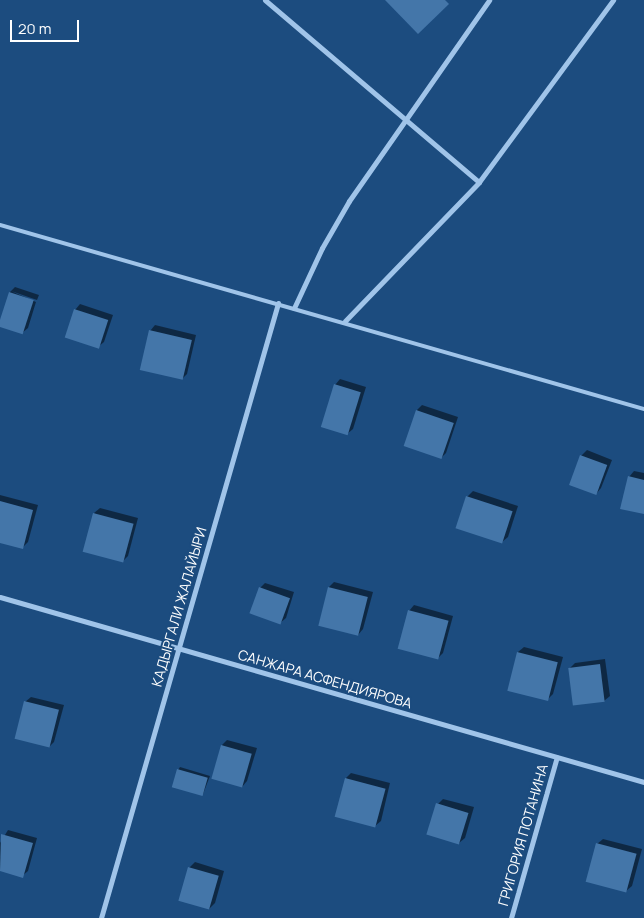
<!DOCTYPE html>
<html>
<head>
<meta charset="utf-8">
<style>
  body { margin:0 }
  #map { position:relative; width:644px; height:918px; overflow:hidden; background:#1c4c7f; font-family:Manrope,sans-serif }
  div>[style] { position:absolute }
  .shadow>* { inset:0; background:#0007 }
  .building>* { inset:0; background:#4476a9; transform-origin:0 0 }
  .service>* { height:4px; margin:-2px; padding:0 2px; transform-origin:2px; border-radius:2px; background:#a0c4e9 }
  .minor>* { height:5px; margin:-2.5px; padding:0 2.5px; transform-origin:2.5px; border-radius:2.5px; background:#a0c4e9 }
  span { translate:-50% -50%; white-space:nowrap; text-align:center; line-height:1.15; -webkit-text-stroke:4px #1c4c7f; paint-order:stroke }
  .street-label { font-size:14px; color:#fff }
  .scale { position:absolute; left:10px; top:20px; width:69px; height:22px; box-sizing:border-box; border:2px solid #fff; border-top:0; padding-left:6px; font-size:15px; line-height:18px; white-space:nowrap; color:#fff; -webkit-text-stroke:4px #1c4c7f; paint-order:stroke }
</style>
</head>
<body>
<div id="map">
  <div class="shadow">
    <i style="clip-path:polygon(15px 287px,39px 295px,37px 300px,11px 291px,36px 302px,28px 328px,22px 333px,0 326px,10px 292px)"></i>
    <i style="clip-path:polygon(80px 304px,113px 315px,104px 342px,98px 347px,75px 310px)"></i>
    <i style="clip-path:polygon(155px 325px,196px 335px,187px 374px,182px 379px,150px 331px)"></i>
    <i style="clip-path:polygon(340px 379px,366px 387px,353px 429px,347px 434px,335px 385px)"></i>
    <i style="clip-path:polygon(422px 405px,458px 417px,446px 453px,441px 458px,417px 410px)"></i>
    <i style="clip-path:polygon(587px 450px,612px 460px,601px 488px,596px 494px,581px 456px)"></i>
    <i style="clip-path:polygon(634px 471px,644px 473px,644px 513px,629px 477px)"></i>
    <i style="clip-path:polygon(473px 491px,518px 506px,508px 537px,502px 542px,467px 497px)"></i>
    <i style="clip-path:polygon(0 495px,38px 505px,28px 542px,23px 547px,0 541px)"></i>
    <i style="clip-path:polygon(100px 508px,138px 518px,128px 556px,123px 561px,94px 513px)"></i>
    <i style="clip-path:polygon(334px 582px,373px 592px,363px 629px,358px 635px,319px 625px,329px 587px)"></i>
    <i style="clip-path:polygon(265px 583px,294px 592px,286px 618px,280px 623px,260px 588px)"></i>
    <i style="clip-path:polygon(414px 605px,453px 616px,443px 653px,438px 658px,409px 611px)"></i>
    <i style="clip-path:polygon(524px 647px,563px 657px,553px 694px,547px 700px,509px 690px,518px 652px)"></i>
    <i style="clip-path:polygon(605px 659px,610px 696px,604px 701px,570px 668px,575px 663px)"></i>
    <i style="clip-path:polygon(31px 697px,64px 705px,54px 742px,49px 747px,25px 702px)"></i>
    <i style="clip-path:polygon(227px 740px,257px 748px,247px 781px,242px 787px,222px 745px)"></i>
    <i style="clip-path:polygon(180px 767px,210px 776px,203px 794px,178px 770px)"></i>
    <i style="clip-path:polygon(351px 773px,390px 783px,381px 821px,375px 826px,346px 778px)"></i>
    <i style="clip-path:polygon(443px 799px,474px 807px,465px 838px,459px 843px,438px 804px)"></i>
    <i style="clip-path:polygon(8px 830px,37px 838px,28px 871px,22px 876px,0 870px,0 843px)"></i>
    <i style="clip-path:polygon(603px 839px,642px 849px,632px 886px,626px 891px,597px 844px)"></i>
    <i style="clip-path:polygon(195px 862px,224px 871px,215px 903px,209px 909px,189px 868px)"></i>
  </div>
  <div class="building">
    <i style="clip-path:polygon(385px 0,445px 0,449px 4px,418px 34px)"></i>
    <i style="left:9px;top:292px;width:26px;height:36px;rotate:18deg"></i>
    <i style="left:74px;top:309px;width:36px;height:30px;rotate:18deg"></i>
    <i style="left:149px;top:330px;width:44px;height:41px;rotate:13deg"></i>
    <i style="left:334px;top:384px;width:28px;height:45px;rotate:17deg"></i>
    <i style="left:416px;top:410px;width:40px;height:38px;rotate:19deg"></i>
    <i style="left:580px;top:455px;width:29px;height:32px;rotate:20deg"></i>
    <i style="clip-path:polygon(628px 476px,644px 480px,644px 514px,620px 509px)"></i>
    <i style="left:466px;top:496px;width:49px;height:34px;rotate:18deg"></i>
    <i style="clip-path:polygon(0 501px,33px 510px,23px 549px,0 543px)"></i>
    <i style="left:93px;top:513px;width:42px;height:40px;rotate:15deg"></i>
    <i style="left:259px;top:587px;width:33px;height:28px;rotate:20deg"></i>
    <i style="left:328px;top:587px;width:41px;height:40px;rotate:14deg"></i>
    <i style="left:408px;top:610px;width:42px;height:40px;rotate:15deg"></i>
    <i style="left:517px;top:652px;width:42px;height:40px;rotate:14deg"></i>
    <i style="left:600px;top:664px;width:38px;height:32px;rotate:83deg"></i>
    <i style="left:24px;top:701px;width:36px;height:39px;rotate:14deg"></i>
    <i style="left:221px;top:745px;width:32px;height:35px;rotate:16deg"></i>
    <i style="left:177px;top:769px;width:32px;height:19px;rotate:16deg"></i>
    <i style="left:345px;top:778px;width:42px;height:40px;rotate:15deg"></i>
    <i style="left:436px;top:803px;width:34px;height:33px;rotate:17deg"></i>
    <i style="clip-path:polygon(1px 834px,33px 843px,23px 878px,0 871px)"></i>
    <i style="left:596px;top:843px;width:42px;height:40px;rotate:15deg"></i>
    <i style="left:188px;top:867px;width:32px;height:35px;rotate:16deg"></i>
  </div>
  <div class="service">
    <i style="left:0;top:225px;width:670px;rotate:15.95deg"></i>
  </div>
  <div class="minor">
    <i style="left:265px;top:0;width:281px;rotate:40.4deg"></i>
    <i style="left:294px;top:308px;width:66px;rotate:-65deg"></i>
    <i style="left:322px;top:248px;width:54px;rotate:-60.1deg"></i>
    <i style="left:349px;top:201px;width:245px;rotate:-55.1deg"></i>
    <i style="left:345px;top:321px;width:193px;rotate:-46deg"></i>
    <i style="left:479px;top:182px;width:226px;rotate:-53.6deg"></i>
    <i style="left:0;top:597px;width:670px;rotate:16.03deg"></i>
    <i style="left:101px;top:918px;width:640px;rotate:-73.94deg"></i>
    <i style="left:511px;top:918px;width:167px;rotate:-74.1deg"></i>
  </div>
  <div class="street-label">
    <span style="left:179px;top:607px;rotate:-74deg">КАДЫРГАЛИ ЖАЛАЙЫРИ</span>
    <span style="left:325px;top:679px;rotate:16deg">САНЖАРА АСФЕНДИЯРОВА</span>
    <span style="left:523px;top:835px;rotate:-74deg">ГРИГОРИЯ ПОТАНИНА</span>
  </div>
  <div class="scale">20 m</div>
</div>
</body>
</html>
